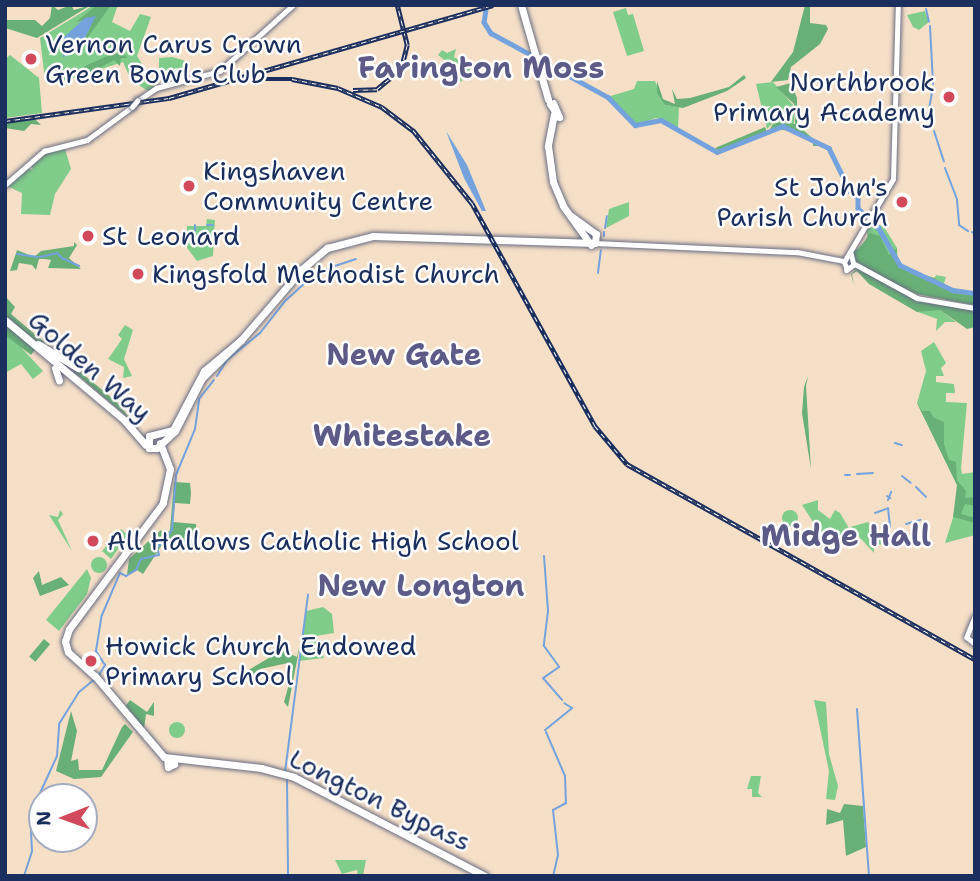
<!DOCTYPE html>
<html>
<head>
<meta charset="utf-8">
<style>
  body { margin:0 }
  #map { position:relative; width:980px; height:881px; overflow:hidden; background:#f6dfc7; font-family:"Shantell Sans",sans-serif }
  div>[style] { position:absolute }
  .green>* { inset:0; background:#80cc8a }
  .round { border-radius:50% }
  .forest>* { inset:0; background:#68b076; transform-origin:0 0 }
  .water>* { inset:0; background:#74a2dd }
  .stream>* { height:2px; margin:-1px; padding:0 1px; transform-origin:1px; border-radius:1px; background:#74a2dd }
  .river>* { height:4.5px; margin:-2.25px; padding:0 2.25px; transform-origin:2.25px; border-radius:2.25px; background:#74a2dd }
  .roads { filter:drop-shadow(0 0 2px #686d83) drop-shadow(0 0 2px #686d83) }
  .secondary>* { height:4.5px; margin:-2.25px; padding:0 2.25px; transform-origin:2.25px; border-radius:2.25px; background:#fff }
  .trunk>* { height:7px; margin:-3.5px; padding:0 3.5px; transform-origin:3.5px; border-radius:3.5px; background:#fff }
  .rail>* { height:4.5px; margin-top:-2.25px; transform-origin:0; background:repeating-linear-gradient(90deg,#fff 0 5px,#1b2f5e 0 10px); box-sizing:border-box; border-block:2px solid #1b2f5e }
  .bridges { filter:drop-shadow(0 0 2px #686d83) drop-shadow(0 0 2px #686d83) }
  .secondary-bridge>* { height:4.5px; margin:-2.25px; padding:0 2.25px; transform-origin:2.25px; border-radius:2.25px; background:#fff }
  .dots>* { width:19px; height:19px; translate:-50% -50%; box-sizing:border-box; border:4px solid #fff; border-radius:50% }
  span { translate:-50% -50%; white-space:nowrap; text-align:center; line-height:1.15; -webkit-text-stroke:5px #fff; paint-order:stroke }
  .poi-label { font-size:26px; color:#1b2f5e }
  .left { translate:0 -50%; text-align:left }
  .right { translate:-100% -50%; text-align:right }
  .street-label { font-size:26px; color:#1b2f5e }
  .quarter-label { font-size:30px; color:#5c5b88; font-weight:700 }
  .frame { position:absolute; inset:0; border:7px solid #1b2f5e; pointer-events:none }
  .north { position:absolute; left:28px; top:783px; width:70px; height:70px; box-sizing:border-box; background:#fff; border:2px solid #a4acbf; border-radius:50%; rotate:269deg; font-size:19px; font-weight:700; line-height:28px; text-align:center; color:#1b2f5e }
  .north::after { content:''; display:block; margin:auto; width:24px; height:32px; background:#d1495b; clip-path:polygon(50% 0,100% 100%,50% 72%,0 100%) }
</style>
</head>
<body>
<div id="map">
  <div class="green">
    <i style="clip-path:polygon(94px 5px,118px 5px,112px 22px,130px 31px,140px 14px,151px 17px,137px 56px,156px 86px,148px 91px,131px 80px,123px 62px,56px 84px,45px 80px,40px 38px)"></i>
    <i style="clip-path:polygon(626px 8px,628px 15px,633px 14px,644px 51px,627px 56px,613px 12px)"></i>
    <i style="clip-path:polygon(925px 11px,929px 22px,919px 30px,913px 27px,907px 15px)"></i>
    <i style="clip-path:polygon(456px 49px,454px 57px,471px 68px,461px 82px,443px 67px,447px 62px,438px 55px,442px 50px,447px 53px)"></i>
    <i style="clip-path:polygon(10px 55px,39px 78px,42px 113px,5px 118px,5px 59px)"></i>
    <i style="clip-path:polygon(172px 57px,186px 61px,188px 75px,166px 78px,159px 72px,159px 58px)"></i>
    <i style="clip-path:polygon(637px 81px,655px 81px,665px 105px,679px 107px,678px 128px,656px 118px,637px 125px,607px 97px,634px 89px)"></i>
    <i style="clip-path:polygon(773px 82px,794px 106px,794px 125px,774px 122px,767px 129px,756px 84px)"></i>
    <i style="clip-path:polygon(57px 148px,65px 149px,71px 169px,55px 194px,50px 215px,21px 214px,22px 193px,5px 185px,24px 167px,33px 170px,29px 163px)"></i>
    <i style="clip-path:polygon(629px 202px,629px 216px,606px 228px,609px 209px)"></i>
    <i style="clip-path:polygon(207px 219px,215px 220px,213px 256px,197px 261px,187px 248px,187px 226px,206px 226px)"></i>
    <i style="clip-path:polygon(871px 221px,884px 227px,897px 248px,898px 263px,934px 280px,936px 275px,946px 277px,944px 283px,951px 289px,975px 292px,975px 305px,917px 294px,856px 265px,852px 253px,868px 239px,866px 228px)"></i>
    <i style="clip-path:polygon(931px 308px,940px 310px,956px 322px,945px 322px,936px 331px,937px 319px,918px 312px)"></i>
    <i style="clip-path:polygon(125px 325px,133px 330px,124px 359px,132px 376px,123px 378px,124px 367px,108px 359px,122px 339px,118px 335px)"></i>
    <i style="clip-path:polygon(5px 330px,43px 371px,33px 379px,21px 364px,5px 373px)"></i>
    <i style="clip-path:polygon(934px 342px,946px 363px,941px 368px,944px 376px,936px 376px,936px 382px,954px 384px,955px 393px,946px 393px,946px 402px,967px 403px,961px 468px,962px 474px,975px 472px,975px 535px,945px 543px,957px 505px,957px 485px,917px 403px,926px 371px,921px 351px)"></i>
    <i style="clip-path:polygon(818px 500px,818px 510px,830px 519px,835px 510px,840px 513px,850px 530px,830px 548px,802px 505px)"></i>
    <i style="clip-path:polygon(60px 510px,63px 514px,58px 520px,72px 551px,49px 515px,58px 517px)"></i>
    <i class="round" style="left:782px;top:510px;width:16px;height:16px"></i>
    <i style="clip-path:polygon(868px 522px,883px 539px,884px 545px,874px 544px,874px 553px,850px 527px)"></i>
    <i style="clip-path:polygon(121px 529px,128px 535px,111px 559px,102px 551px)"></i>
    <i class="round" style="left:91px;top:557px;width:16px;height:16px"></i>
    <i style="clip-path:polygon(87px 569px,91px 578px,87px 594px,59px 631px,46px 620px)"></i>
    <i style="clip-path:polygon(323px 607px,332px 614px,334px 633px,316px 636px,324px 658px,299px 661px,306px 611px)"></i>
    <i style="clip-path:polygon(814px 700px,826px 702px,829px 754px,838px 786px,835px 800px,826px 799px,829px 771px)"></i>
    <i class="round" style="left:169px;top:722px;width:16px;height:16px"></i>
    <i style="clip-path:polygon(751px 776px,761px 776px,758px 793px,762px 797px,752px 797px,752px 789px,747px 789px)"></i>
    <i style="clip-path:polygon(335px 860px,366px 860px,363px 876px,358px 876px,357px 870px,342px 874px)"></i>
  </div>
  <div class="forest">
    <i style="clip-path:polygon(52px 5px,58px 10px,71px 5px,74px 10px,91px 5px,37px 38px,5px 28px,5px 20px,35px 20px,42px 26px,50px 18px)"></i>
    <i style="clip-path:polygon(97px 5px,111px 5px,78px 51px,91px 26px,89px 19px,76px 22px)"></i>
    <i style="clip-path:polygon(805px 5px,810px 7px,810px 23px,826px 25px,828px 29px,820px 44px,791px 67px,788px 80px,771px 82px,793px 52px)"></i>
    <i style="clip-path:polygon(119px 51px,128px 58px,121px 58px,120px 66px,114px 60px,83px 77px,85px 70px,67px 74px)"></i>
    <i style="clip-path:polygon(744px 75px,746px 78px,727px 91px,683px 108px,665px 105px,657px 93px,657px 81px,663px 99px,675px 104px,672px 89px,677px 99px,690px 98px,729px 87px)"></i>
    <i style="clip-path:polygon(791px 83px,797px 98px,797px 125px,822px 146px,813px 146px,813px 141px,793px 131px,770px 129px,774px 122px,795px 124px,794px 104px,776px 87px)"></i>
    <i style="clip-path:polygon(35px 119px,41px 125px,31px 124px,24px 131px,5px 128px,5px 123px)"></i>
    <i style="clip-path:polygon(765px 127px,767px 132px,749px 141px,719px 151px,715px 148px)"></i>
    <i style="clip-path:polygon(870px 233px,880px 236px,889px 255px,897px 248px,896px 259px,903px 269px,935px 278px,948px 291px,975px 296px,975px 305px,917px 294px,857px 265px,852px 251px,859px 249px)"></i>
    <i style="clip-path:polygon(74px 242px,77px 245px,69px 258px,81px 269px,48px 268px,51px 260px,45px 259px,39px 259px,36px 270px,32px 265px,19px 263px,17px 270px,10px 271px,17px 250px,34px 257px,41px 251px,74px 246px)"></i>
    <i style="clip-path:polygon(857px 269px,924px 302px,975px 309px,975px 327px,967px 329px,940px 310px,917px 312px,869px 284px,857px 271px,852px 274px,854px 286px,851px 274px)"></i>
    <i style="clip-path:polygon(5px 296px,15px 307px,11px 314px,44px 342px,41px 345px,5px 316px)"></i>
    <i style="clip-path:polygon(5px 322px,35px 350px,31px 355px,5px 335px)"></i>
    <i style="clip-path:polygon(79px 371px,117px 402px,131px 420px,74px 372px)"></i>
    <i style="clip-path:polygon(808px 376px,806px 386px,811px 469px,802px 413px,804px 387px)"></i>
    <i style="clip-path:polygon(917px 403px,922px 411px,930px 411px,933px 417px,944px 422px,944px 444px,949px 460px,956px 462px,957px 480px,966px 491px,965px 498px,975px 497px,975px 506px,965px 504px,961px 514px,975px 518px,975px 523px,953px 517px,957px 485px)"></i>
    <i style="clip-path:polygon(174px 482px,190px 483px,191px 493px,190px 504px,175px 503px,173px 522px,196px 524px,197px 544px,194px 549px,162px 545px,143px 574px,137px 570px,127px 575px,129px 559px,161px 530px,165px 536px,170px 530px)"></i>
    <i style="clip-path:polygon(39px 571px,42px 585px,61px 577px,69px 585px,40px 596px,33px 578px)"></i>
    <i style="clip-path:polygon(302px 635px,288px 707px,284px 702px,292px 673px,288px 663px,260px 669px,253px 678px,237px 677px,282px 650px,297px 657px)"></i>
    <i style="left:44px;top:639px;width:8px;height:23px;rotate:40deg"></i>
    <i style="clip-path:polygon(130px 700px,147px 712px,154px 702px,154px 716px,146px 714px,144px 729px,124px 708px)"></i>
    <i style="clip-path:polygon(71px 711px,77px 731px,71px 761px,78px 759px,79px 770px,102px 770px,122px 727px,125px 724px,133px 732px,101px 777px,74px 779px,56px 771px)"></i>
    <i style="clip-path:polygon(844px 804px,863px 806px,866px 847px,846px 856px,843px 820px,826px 825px,827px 809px,840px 813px)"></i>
  </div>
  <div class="water">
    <i style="clip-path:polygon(96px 16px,78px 51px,63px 57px,63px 38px,85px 18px)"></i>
    <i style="clip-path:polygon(446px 131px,467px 165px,486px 211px,482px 211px,464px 178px)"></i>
  </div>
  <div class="stream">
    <i style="left:926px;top:9px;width:13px;rotate:77deg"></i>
    <i style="left:930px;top:26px;width:58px;rotate:87deg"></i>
    <i style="left:928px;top:115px;width:28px;rotate:-80deg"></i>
    <i style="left:929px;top:116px;width:10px;rotate:73deg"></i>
    <i style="left:934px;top:131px;width:32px;rotate:72deg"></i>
    <i style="left:945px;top:168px;width:34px;rotate:69deg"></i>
    <i style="left:957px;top:200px;width:25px;rotate:85deg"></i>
    <i style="left:959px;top:225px;width:11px;rotate:34deg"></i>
    <i style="left:207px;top:225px;width:6px"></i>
    <i style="left:605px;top:228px;width:12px;rotate:-81deg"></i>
    <i style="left:972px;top:232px;width:4px;rotate:34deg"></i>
    <i style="left:604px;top:236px;width:4px;rotate:-90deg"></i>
    <i style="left:195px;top:239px;width:14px;rotate:-90deg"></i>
    <i style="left:17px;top:254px;width:21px;rotate:8deg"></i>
    <i style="left:40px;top:257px;width:17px;rotate:-13deg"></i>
    <i style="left:57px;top:253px;width:6px;rotate:45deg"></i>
    <i style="left:62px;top:258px;width:19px;rotate:25deg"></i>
    <i style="left:598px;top:273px;width:23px;rotate:-83deg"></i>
    <i style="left:217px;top:376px;width:19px;rotate:-58deg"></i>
    <i style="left:227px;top:360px;width:43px;rotate:-39.3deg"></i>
    <i style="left:260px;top:333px;width:39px;rotate:-52deg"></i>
    <i style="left:284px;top:302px;width:45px;rotate:-42.3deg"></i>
    <i style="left:317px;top:272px;width:41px;rotate:-18.4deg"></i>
    <i style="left:895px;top:443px;width:7px;rotate:16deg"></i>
    <i style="left:857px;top:474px;width:16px;rotate:-4deg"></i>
    <i style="left:845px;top:475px;width:5px"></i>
    <i style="left:902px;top:476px;width:11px;rotate:38deg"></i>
    <i style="left:916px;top:487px;width:14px;rotate:45deg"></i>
    <i style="left:887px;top:496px;width:4px;rotate:34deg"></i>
    <i style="left:888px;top:500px;width:9px;rotate:-69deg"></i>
    <i style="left:888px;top:508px;width:19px;rotate:84deg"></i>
    <i style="left:875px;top:513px;width:12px;rotate:-20deg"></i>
    <i style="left:906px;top:524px;width:15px;rotate:-16deg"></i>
    <i style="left:544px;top:556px;width:55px;rotate:85.8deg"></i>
    <i style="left:548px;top:611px;width:35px;rotate:97deg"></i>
    <i style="left:544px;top:646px;width:26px;rotate:54deg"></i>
    <i style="left:559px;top:667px;width:19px;rotate:145deg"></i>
    <i style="left:543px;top:678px;width:29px;rotate:49deg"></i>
    <i style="left:99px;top:675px;width:12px;rotate:-59deg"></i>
    <i style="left:105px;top:665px;width:17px;rotate:-123deg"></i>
    <i style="left:96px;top:651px;width:36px;rotate:-81deg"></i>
    <i style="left:102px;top:615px;width:46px;rotate:-66.8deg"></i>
    <i style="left:120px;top:573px;width:7px;rotate:27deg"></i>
    <i style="left:126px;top:576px;width:12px;rotate:-31deg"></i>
    <i style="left:136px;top:570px;width:12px;rotate:-66deg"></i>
    <i style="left:141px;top:559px;width:18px;rotate:-13deg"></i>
    <i style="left:159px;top:555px;width:7px;rotate:-106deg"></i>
    <i style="left:157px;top:548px;width:23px;rotate:-50deg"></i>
    <i style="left:172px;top:530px;width:55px;rotate:-85.8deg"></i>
    <i style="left:176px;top:475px;width:50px;rotate:-67.6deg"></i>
    <i style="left:195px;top:429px;width:30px;rotate:-82deg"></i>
    <i style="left:199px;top:399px;width:24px;rotate:-52deg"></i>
    <i style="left:857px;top:709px;width:167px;rotate:85.9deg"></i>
    <i style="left:545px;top:730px;width:35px;rotate:-39deg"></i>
    <i style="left:572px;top:708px;width:9px;rotate:-148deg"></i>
    <i style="left:546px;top:732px;width:48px;rotate:66.6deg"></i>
    <i style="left:565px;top:776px;width:27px;rotate:88deg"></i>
    <i style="left:566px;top:803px;width:15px;rotate:152deg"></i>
    <i style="left:553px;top:810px;width:45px;rotate:83.7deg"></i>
    <i style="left:558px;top:855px;width:22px;rotate:103deg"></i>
    <i style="left:285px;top:772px;width:179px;rotate:-82.6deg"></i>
    <i style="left:287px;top:779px;width:97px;rotate:89.4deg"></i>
    <i style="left:24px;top:876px;width:26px;rotate:-72deg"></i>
    <i style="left:32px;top:851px;width:36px;rotate:-93deg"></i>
    <i style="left:30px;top:815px;width:65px;rotate:-65.4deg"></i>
    <i style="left:57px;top:756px;width:32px;rotate:-86deg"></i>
    <i style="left:59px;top:724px;width:38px;rotate:-58deg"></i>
    <i style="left:79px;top:692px;width:21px;rotate:-39deg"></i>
  </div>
  <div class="river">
    <i style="left:486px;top:10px;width:12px;rotate:99deg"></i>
    <i style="left:484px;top:22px;width:13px;rotate:58deg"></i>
    <i style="left:491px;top:33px;width:133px;rotate:28.7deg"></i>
    <i style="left:608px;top:97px;width:39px;rotate:46deg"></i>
    <i style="left:635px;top:125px;width:26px;rotate:-11deg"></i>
    <i style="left:661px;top:120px;width:64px;rotate:29.7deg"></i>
    <i style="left:717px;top:152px;width:71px;rotate:-21.5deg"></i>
    <i style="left:783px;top:126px;width:51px;rotate:25.6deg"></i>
    <i style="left:829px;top:148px;width:48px;rotate:64deg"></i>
    <i style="left:850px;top:191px;width:10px;rotate:37deg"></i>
    <i style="left:858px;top:197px;width:11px;rotate:90deg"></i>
    <i style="left:858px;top:208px;width:28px;rotate:44deg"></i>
    <i style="left:878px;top:227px;width:44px;rotate:59.9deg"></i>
    <i style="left:900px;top:265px;width:59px;rotate:25.3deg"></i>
    <i style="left:953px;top:290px;width:22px;rotate:8deg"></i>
  </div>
  <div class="roads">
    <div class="secondary">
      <i style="left:137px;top:101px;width:23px;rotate:-34deg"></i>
      <i style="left:156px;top:88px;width:66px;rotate:-14.9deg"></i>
      <i style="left:220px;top:71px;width:98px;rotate:-42.1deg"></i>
      <i style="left:5px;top:185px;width:52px;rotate:-41.1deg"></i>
      <i style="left:44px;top:151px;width:44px;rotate:-14.3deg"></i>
      <i style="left:87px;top:140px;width:56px;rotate:-36.3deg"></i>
      <i style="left:595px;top:243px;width:202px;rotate:2.6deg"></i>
      <i style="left:797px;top:252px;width:48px;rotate:10.8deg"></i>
      <i style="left:851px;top:253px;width:12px;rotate:76deg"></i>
      <i style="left:854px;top:265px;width:9px;rotate:144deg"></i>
      <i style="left:847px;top:270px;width:9px;rotate:-111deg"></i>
      <i style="left:844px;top:262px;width:96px;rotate:-59.4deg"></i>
      <i style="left:893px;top:179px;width:174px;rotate:-88.4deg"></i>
      <i style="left:855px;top:264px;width:71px;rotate:28.7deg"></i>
      <i style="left:917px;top:298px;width:59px;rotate:9.8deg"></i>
      <i style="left:975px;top:617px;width:22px;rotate:112deg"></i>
      <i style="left:967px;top:637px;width:11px;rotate:41deg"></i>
    </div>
    <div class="trunk">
      <i style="left:521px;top:5px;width:98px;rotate:74deg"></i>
      <i style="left:550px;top:104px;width:16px;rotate:55deg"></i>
      <i style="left:559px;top:117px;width:15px;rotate:-113deg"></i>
      <i style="left:554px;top:114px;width:33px;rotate:101deg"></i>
      <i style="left:548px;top:146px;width:36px;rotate:82deg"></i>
      <i style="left:553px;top:182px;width:26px;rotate:67deg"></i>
      <i style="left:563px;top:206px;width:48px;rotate:54.3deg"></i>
      <i style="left:5px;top:320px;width:155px;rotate:40deg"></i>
      <i style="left:124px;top:420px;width:33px;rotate:49deg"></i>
      <i style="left:241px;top:340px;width:54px;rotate:135.7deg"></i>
      <i style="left:202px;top:378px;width:59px;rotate:117deg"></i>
      <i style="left:175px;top:431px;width:25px;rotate:137deg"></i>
      <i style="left:157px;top:448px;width:8px;rotate:180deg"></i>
      <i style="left:149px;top:448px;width:12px;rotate:-90deg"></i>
      <i style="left:149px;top:436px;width:25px;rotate:-14deg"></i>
      <i style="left:173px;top:430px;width:67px;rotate:-62.3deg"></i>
      <i style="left:204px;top:371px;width:48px;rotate:-40deg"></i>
      <i style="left:241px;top:340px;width:94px;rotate:-49.3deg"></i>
      <i style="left:302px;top:269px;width:33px;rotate:-40deg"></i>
      <i style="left:327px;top:248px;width:48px;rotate:-14.6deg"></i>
      <i style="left:373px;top:236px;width:222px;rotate:1.8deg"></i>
      <i style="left:595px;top:243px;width:9px;rotate:-84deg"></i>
      <i style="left:596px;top:234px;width:31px;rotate:-144deg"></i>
      <i style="left:38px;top:344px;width:47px;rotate:31deg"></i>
      <i style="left:55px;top:368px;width:13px;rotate:72deg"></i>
      <i style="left:160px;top:443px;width:28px;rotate:69deg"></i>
      <i style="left:170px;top:469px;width:35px;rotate:102deg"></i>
      <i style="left:163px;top:503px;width:157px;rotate:126.7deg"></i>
      <i style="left:69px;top:629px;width:13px;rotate:108deg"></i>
      <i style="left:65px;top:641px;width:11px;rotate:75deg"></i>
      <i style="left:68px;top:652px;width:36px;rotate:42deg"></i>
      <i style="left:95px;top:676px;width:106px;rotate:49.6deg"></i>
      <i style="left:164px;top:757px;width:98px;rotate:6.5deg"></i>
      <i style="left:261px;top:768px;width:34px;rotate:15deg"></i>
      <i style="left:294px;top:777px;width:215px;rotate:27.4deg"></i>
      <i style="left:167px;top:758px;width:9px;rotate:84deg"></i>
      <i style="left:168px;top:767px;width:7px;rotate:-27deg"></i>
      <i style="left:174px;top:764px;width:6px;rotate:-108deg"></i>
    </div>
  </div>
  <div class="rail">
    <i style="left:250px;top:79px;width:42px"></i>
    <i style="left:292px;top:79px;width:47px;rotate:11.1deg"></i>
    <i style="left:338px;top:88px;width:48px;rotate:23.4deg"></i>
    <i style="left:382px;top:107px;width:39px;rotate:37deg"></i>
    <i style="left:413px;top:130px;width:94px;rotate:51.1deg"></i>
    <i style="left:472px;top:203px;width:255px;rotate:61.1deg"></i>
    <i style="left:595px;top:426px;width:50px;rotate:49.9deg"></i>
    <i style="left:627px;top:464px;width:399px;rotate:29.3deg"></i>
    <i style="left:353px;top:90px;width:24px;rotate:-2deg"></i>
    <i style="left:377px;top:89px;width:31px;rotate:-40deg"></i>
    <i style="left:401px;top:69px;width:25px;rotate:-76deg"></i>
    <i style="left:407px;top:45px;width:41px;rotate:-104deg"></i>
    <i style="left:5px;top:121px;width:166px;rotate:-8deg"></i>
    <i style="left:169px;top:98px;width:337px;rotate:-16deg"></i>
  </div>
  <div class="bridges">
    <div class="secondary-bridge">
      <i style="left:132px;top:107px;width:8px;rotate:-50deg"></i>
    </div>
  </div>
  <div class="dots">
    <i style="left:31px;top:59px;background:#d1495b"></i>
    <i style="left:949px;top:97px;background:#d1495b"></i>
    <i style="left:189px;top:186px;background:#d1495b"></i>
    <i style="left:902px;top:202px;background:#d1495b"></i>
    <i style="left:88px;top:236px;background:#d1495b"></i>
    <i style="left:138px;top:274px;background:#d1495b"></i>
    <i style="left:93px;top:541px;background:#d1495b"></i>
    <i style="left:91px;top:661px;background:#d1495b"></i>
  </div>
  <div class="poi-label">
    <span class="left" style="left:45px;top:59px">Vernon Carus Crown<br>Green Bowls Club</span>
    <span class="right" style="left:935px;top:97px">Northbrook<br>Primary Academy</span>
    <span class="left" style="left:203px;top:186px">Kingshaven<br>Community Centre</span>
    <span class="right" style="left:888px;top:202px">St John's<br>Parish Church</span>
    <span class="left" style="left:102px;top:236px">St Leonard</span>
    <span class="left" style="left:152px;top:274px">Kingsfold Methodist Church</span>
    <span class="left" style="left:107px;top:541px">All Hallows Catholic High School</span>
    <span class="left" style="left:105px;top:661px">Howick Church Endowed<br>Primary School</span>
  </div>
  <div class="street-label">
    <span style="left:90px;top:366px;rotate:41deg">Golden Way</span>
    <span style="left:380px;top:800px;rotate:26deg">Longton Bypass</span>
  </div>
  <div class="quarter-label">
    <span style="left:481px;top:68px">Farington Moss</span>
    <span style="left:404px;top:355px">New Gate</span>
    <span style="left:402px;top:436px">Whitestake</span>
    <span style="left:846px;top:536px">Midge Hall</span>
    <span style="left:421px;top:586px">New Longton</span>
  </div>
  <div class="frame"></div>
  <div class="north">N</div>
</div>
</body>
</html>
